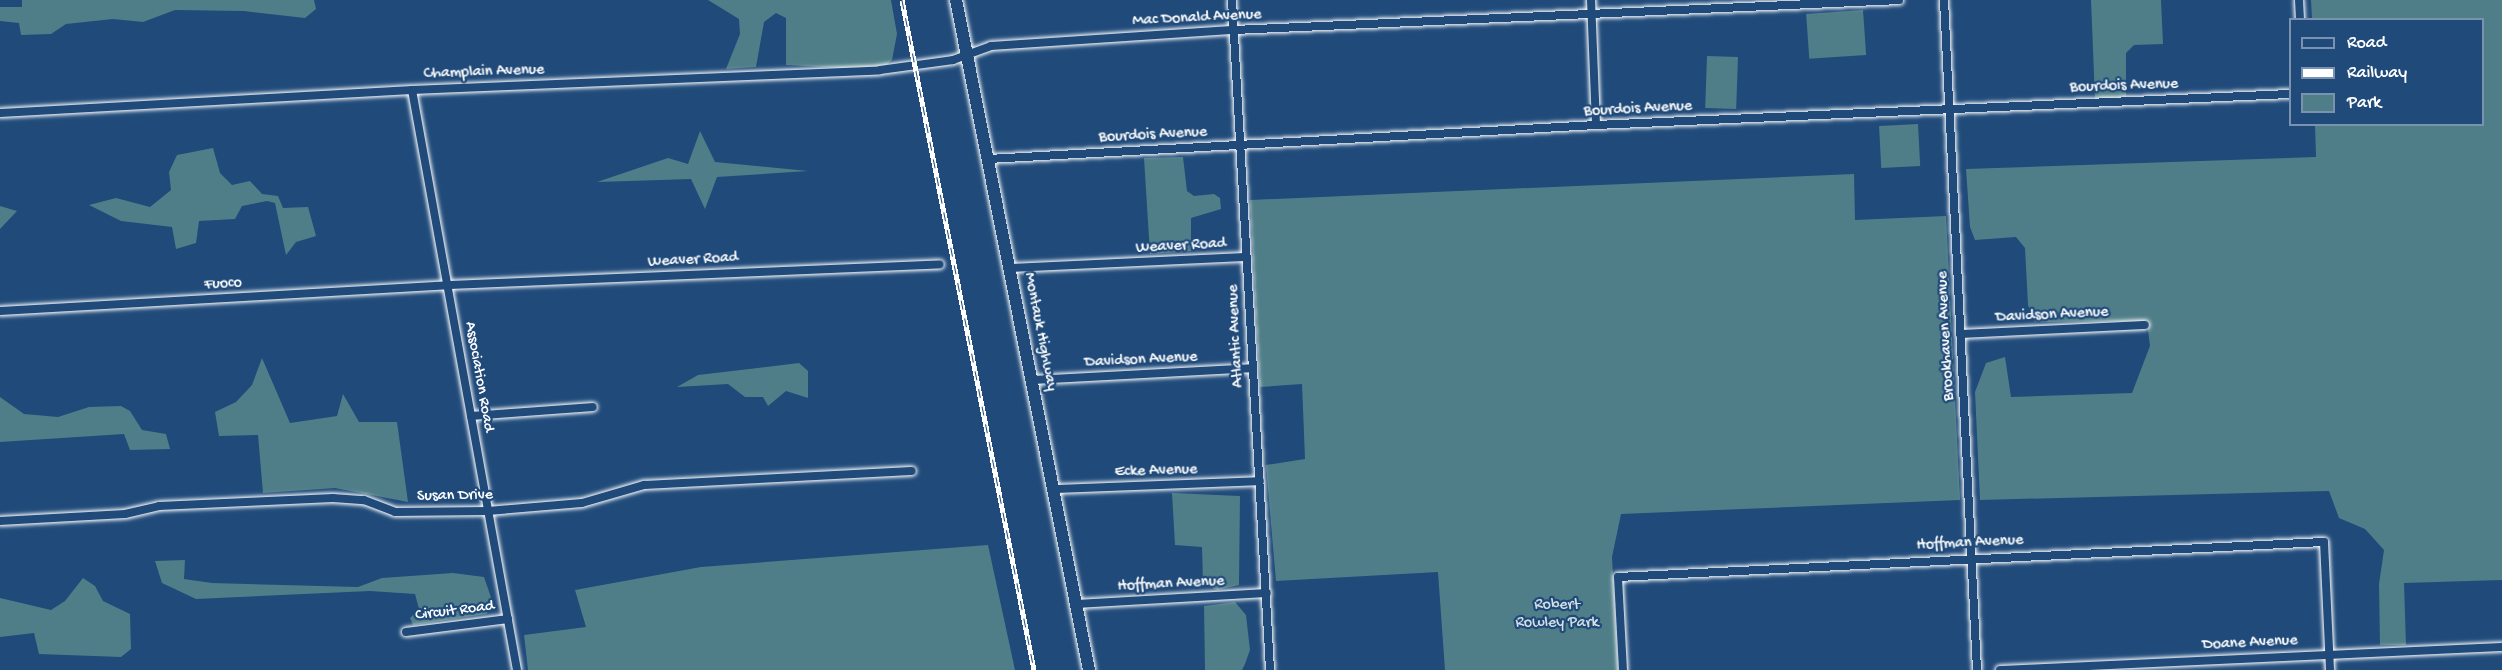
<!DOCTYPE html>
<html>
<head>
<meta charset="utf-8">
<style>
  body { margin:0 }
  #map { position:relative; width:2502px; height:670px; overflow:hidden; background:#1f4a7a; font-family:"Gochi Hand",sans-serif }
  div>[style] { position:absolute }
  .green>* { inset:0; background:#4f7e88; transform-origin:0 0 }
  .roads { filter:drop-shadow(0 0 2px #fff) drop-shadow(0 0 2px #fff) }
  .street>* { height:8px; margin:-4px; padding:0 4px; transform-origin:4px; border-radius:4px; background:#1f4a7a }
  .primary>* { height:12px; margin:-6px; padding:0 6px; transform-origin:6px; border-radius:6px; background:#1f4a7a }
  .rail>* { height:5px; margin-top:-2.5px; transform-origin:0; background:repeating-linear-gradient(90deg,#1f4a7a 0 9px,#fff 0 18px); box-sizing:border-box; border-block:2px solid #fff }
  span { translate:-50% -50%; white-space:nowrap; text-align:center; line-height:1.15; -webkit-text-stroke:4.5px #1f4a7a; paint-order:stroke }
  .street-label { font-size:16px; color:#fff }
  .park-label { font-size:16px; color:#d3dfe1 }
  .legend { position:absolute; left:2289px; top:18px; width:195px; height:108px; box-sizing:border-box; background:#1f4a7a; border:2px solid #7992af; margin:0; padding:8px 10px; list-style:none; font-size:18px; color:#fff }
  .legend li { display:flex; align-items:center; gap:12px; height:30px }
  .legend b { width:30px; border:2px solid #7992af }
</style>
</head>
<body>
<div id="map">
  <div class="green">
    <i style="clip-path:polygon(22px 0,314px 0,316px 9px,305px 18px,244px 11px,175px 10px,143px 22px,113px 19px,66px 24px,51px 34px,21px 35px,19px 23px,0 21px,0 7px,22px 7px)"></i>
    <i style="clip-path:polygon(708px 0,891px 0,897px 34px,892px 60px,880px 70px,786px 65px,786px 18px,776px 13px,764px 22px,756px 67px,726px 69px,740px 34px,739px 19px)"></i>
    <i style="clip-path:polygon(2091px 0,2161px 0,2163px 44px,2134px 45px,2126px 53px,2126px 97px,2095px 99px)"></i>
    <i style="clip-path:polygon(2311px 0,2502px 0,2502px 580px,2404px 583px,2406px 645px,2380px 645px,2379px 584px,2384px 550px,2365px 529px,2339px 518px,2329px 491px,1980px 500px,1975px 392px,1986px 363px,2005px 357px,2011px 397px,2132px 393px,2150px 346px,2147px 321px,2035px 322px,2028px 305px,2025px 248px,2016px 237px,1975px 240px,1970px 227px,1966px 169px,2316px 157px,2315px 125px,2482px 124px,2482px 20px,2312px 19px)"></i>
    <i style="left:1863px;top:10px;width:45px;height:57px;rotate:86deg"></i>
    <i style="left:1707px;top:56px;width:31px;height:52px;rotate:2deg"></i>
    <i style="left:1918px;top:124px;width:42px;height:39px;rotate:87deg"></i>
    <i style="clip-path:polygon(700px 131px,715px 162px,808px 171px,717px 177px,705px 209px,691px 179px,597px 182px,668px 158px,688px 164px)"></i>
    <i style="clip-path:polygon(213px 148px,220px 173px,232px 185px,250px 181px,262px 194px,278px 196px,283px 208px,308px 207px,316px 236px,296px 242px,286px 255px,275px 203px,267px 201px,242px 206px,235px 219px,199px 221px,196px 243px,176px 249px,172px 227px,121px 221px,89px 205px,116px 198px,150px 207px,171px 190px,169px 172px,177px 155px)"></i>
    <i style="clip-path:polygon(1183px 157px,1187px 191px,1194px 196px,1214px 194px,1220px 198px,1221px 209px,1191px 218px,1191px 251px,1150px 254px,1144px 158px)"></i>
    <i style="clip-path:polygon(1854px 174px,1855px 220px,1946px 216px,1960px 500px,1621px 514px,1612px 557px,1618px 670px,1445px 670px,1438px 572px,1276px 581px,1266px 465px,1305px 459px,1302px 384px,1260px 387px,1250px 200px)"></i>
    <i style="clip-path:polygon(0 206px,17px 211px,0 229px)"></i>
    <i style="clip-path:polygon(262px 358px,290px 423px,337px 416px,343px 394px,359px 422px,397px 422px,408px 502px,335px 488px,263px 493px,258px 435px,219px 436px,215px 412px,236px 402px,252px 385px)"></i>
    <i style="clip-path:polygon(799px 363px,808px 371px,808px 398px,786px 391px,768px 406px,763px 397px,745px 397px,728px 384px,677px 387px,698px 375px)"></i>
    <i style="clip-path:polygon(0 397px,24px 414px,58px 417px,89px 407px,121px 406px,130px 411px,142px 430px,166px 434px,170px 449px,130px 450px,124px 434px,0 442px)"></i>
    <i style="clip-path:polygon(1172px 493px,1240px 496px,1239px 585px,1217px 590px,1203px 584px,1202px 547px,1175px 545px)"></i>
    <i style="clip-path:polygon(988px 545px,1015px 670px,528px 670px,524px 635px,586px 627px,575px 590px,701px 567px)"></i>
    <i style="clip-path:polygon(185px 560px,184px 579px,212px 583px,358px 587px,382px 578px,453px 573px,484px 577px,494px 606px,486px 614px,413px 625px,410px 618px,419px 609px,415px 594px,370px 591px,196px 599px,162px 583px,155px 561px)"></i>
    <i style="clip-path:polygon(83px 578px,95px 586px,103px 601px,130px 614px,131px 649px,121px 657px,39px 654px,34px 633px,0 637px,0 598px,51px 610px,65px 601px)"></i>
    <i style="clip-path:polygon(1235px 602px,1246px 615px,1250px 650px,1245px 664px,1242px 670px,1205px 670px,1204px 606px)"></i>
  </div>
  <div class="roads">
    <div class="street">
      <i style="left:1232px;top:0;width:671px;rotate:86.75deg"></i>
      <i style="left:1591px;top:0;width:125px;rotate:87.7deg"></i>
      <i style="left:1944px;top:0;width:671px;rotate:87.18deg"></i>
      <i style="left:2299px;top:0;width:20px;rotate:87deg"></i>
      <i style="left:412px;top:90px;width:589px;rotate:79.74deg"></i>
      <i style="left:0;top:113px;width:413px;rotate:-3.2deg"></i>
      <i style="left:412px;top:90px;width:468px;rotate:-2.4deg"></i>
      <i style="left:880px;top:70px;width:74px;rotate:-7.8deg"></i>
      <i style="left:953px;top:60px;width:40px;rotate:-20.2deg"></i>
      <i style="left:991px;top:46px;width:244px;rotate:-3.8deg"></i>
      <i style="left:1234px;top:30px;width:666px;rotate:-2.58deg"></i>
      <i style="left:988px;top:159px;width:609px;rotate:-3.2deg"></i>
      <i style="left:1596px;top:125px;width:695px;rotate:-2.56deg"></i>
      <i style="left:1009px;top:268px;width:237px;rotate:-2.7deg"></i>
      <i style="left:0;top:311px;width:449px;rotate:-3.3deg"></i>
      <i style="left:448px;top:285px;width:492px;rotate:-2.4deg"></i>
      <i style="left:1960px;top:334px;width:185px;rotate:-2.8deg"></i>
      <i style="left:1032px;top:380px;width:220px;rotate:-3.1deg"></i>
      <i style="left:471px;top:416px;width:122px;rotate:-4.2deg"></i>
      <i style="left:1054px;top:489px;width:206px;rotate:-2.2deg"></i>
      <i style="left:0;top:521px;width:125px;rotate:-3.2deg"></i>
      <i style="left:125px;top:514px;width:35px;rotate:-13deg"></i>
      <i style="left:159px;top:506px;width:174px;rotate:-2.6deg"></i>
      <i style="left:333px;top:498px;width:31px;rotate:4deg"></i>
      <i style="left:364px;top:500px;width:33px;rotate:21deg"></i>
      <i style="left:395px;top:512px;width:93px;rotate:-0.6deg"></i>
      <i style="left:488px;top:511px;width:94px;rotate:-4.9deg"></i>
      <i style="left:582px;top:503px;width:65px;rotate:-16.2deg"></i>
      <i style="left:644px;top:485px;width:268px;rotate:-3deg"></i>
      <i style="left:1076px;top:604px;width:191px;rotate:-3.3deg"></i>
      <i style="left:406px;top:632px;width:103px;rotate:-7.3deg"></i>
      <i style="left:1623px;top:670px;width:93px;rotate:-93.1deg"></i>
      <i style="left:1618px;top:577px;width:707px;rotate:-2.84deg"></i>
      <i style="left:2324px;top:542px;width:128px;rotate:87.3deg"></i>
      <i style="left:2000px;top:670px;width:503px;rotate:-2.62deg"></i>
    </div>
    <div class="primary">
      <i style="left:956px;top:0;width:683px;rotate:78.77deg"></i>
    </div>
  </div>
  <div class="rail">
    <i style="left:902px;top:0;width:683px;rotate:78.85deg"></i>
  </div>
  <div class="street-label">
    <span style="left:1197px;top:19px;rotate:-3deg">Mac Donald Avenue</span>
    <span style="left:484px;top:73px;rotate:-2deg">Champlain Avenue</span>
    <span style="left:2124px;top:87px;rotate:-2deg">Bourdois Avenue</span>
    <span style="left:1638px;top:110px;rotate:-3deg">Bourdois Avenue</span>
    <span style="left:1153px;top:136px;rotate:-3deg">Bourdois Avenue</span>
    <span style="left:1181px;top:247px;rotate:-3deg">Weaver Road</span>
    <span style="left:693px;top:261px;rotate:-3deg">Weaver Road</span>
    <span style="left:223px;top:285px;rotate:-3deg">Fuoco</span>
    <span style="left:2052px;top:316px;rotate:-3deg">Davidson Avenue</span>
    <span style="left:1039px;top:332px;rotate:79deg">Montauk Highway</span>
    <span style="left:1237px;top:336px;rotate:-93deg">Atlantic Avenue</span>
    <span style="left:1947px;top:336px;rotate:-93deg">Brookhaven Avenue</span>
    <span style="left:1141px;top:361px;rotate:-3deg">Davidson Avenue</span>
    <span style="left:478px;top:377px;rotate:80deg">Association Road</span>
    <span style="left:1156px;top:472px;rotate:-2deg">Ecke Avenue</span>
    <span style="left:455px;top:497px;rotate:-1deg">Susan Drive</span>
    <span style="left:1970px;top:544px;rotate:-3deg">Hoffman Avenue</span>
    <span style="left:1171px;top:585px;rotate:-3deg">Hoffman Avenue</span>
    <span style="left:455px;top:612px;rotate:-7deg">Circuit Road</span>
    <span style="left:2250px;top:644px;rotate:-3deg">Doane Avenue</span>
  </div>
  <div class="park-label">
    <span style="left:1557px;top:615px">Robert<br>Rowley Park</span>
  </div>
  <ul class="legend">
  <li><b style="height:8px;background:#1f4a7a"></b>Road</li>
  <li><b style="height:8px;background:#fff"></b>Railway</li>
  <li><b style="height:16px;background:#4f7e88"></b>Park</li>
  </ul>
</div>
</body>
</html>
